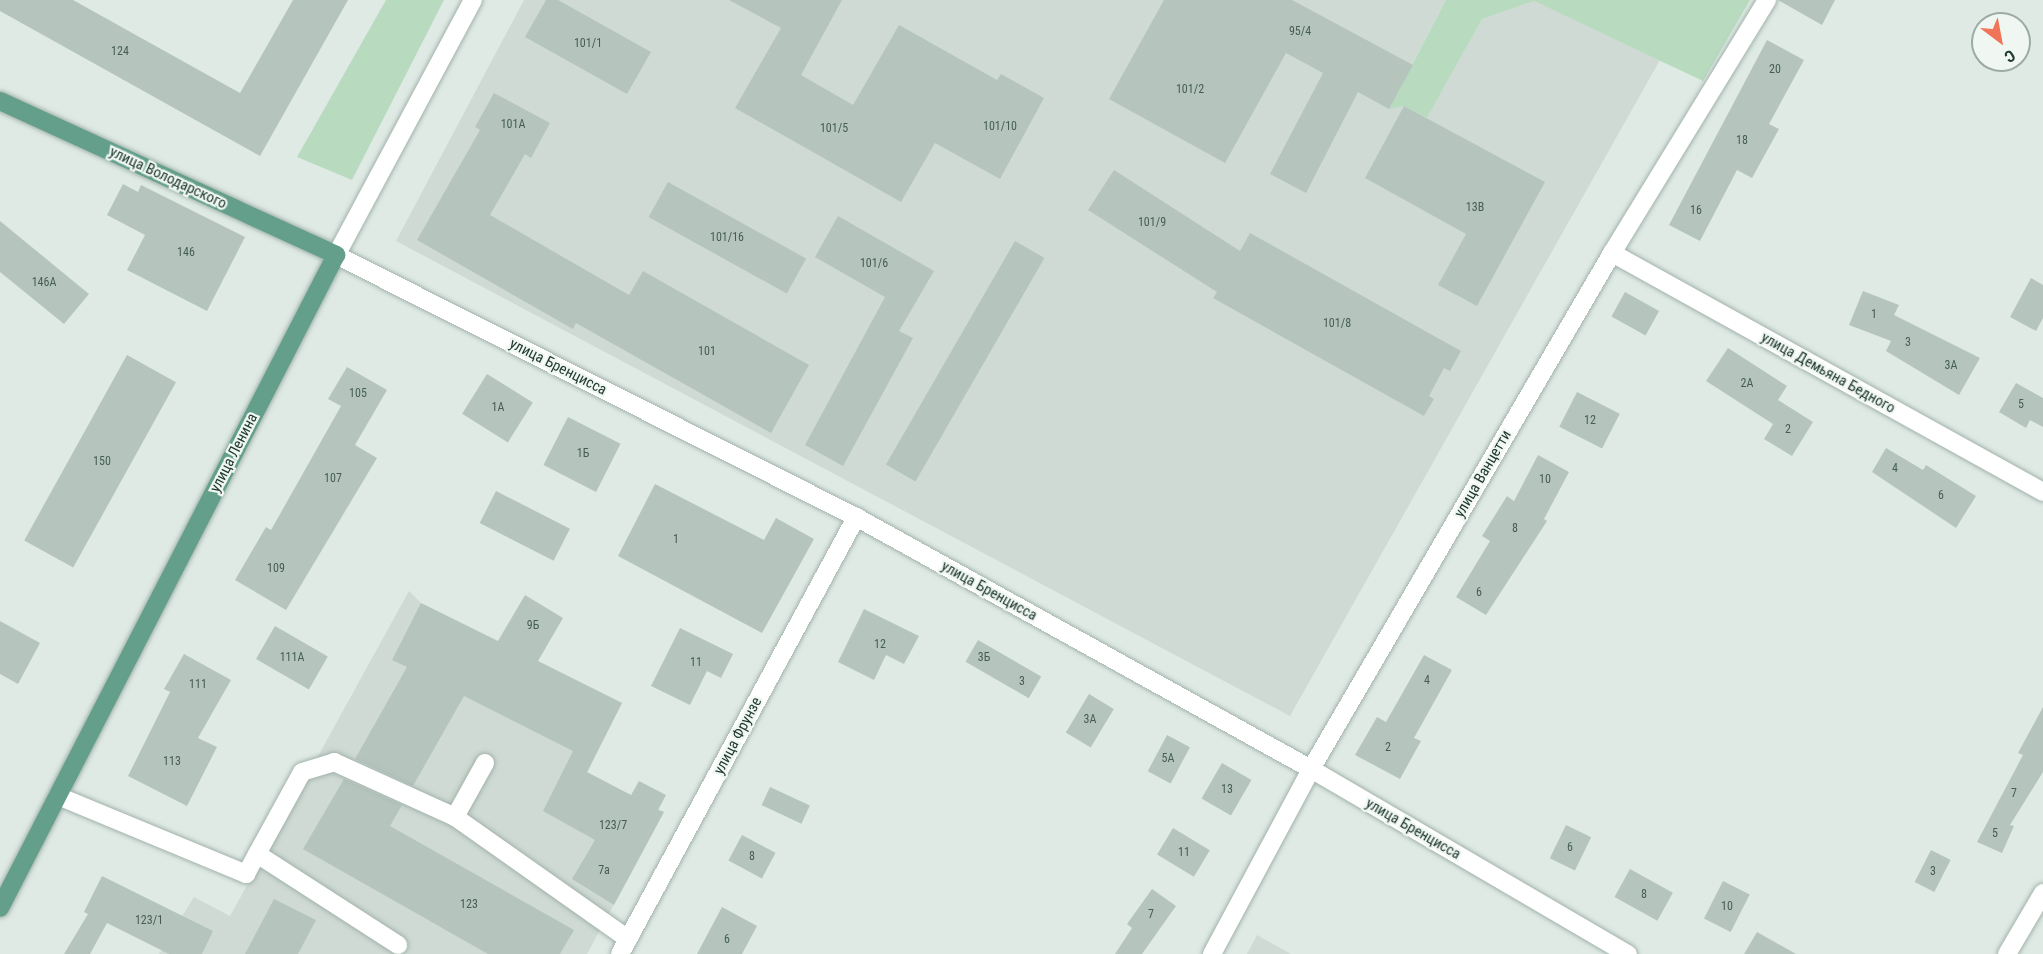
<!DOCTYPE html>
<html>
<head>
<meta charset="utf-8">
<style>
  body { margin:0 }
  #map { position:relative; width:2043px; height:954px; overflow:hidden; background:#dfeae5; font-family:"Roboto Condensed",sans-serif }
  div>[style] { position:absolute }
  .built>* { inset:0; background:#cedad3 }
  .green>* { inset:0; background:#b8dbbf }
  .building>* { inset:0; background:#b5c5bd; transform-origin:0 0 }
  .roads { filter:drop-shadow(0 0 2px #a2b2ab) drop-shadow(0 0 2px #a2b2ab) }
  .minor>* { height:18px; margin:-9px; padding:0 9px; transform-origin:9px; border-radius:9px; background:#fff }
  .major>* { height:18px; margin:-9px; padding:0 9px; transform-origin:9px; border-radius:9px; background:#649f8c }
  span { translate:-50% -50%; white-space:nowrap; text-align:center; line-height:1.15; -webkit-text-stroke:4.5px #f0f7f3; paint-order:stroke }
  .number-label { font-size:12px; color:#465d54 }
  .number-label span { -webkit-text-stroke-width:0 }
  .street-label { font-size:15px; color:#213a31 }
  .north { position:absolute; left:1971px; top:12px; width:60px; height:60px; box-sizing:border-box; background:#f0f7f3; border:2px solid #9daba5; border-radius:50%; rotate:148deg; font-size:16px; font-weight:700; line-height:24px; text-align:center; color:#213a31 }
  .north::after { content:''; display:block; margin:auto; width:21px; height:27px; background:#ef7458; clip-path:polygon(50% 0,100% 100%,50% 72%,0 100%) }
</style>
</head>
<body>
<div id="map">
  <div class="built">
    <i style="clip-path:polygon(524px 0,1446px 0,1389px 108px,1404px 106px,1427px 118px,1482px 19px,1534px 1px,1660px 60px,1290px 716px,396px 241px)"></i>
    <i style="clip-path:polygon(409px 591px,421px 603px,622px 703px,587px 773px,664px 812px,587px 954px,159px 954px,194px 897px,230px 916px)"></i>
    <i style="clip-path:polygon(1257px 935px,1291px 954px,1247px 954px)"></i>
  </div>
  <div class="green">
    <i style="clip-path:polygon(386px 0,444px 0,352px 180px,297px 157px)"></i>
    <i style="clip-path:polygon(1446px 0,1750px 0,1703px 81px,1534px 1px,1482px 19px,1427px 118px,1404px 106px,1389px 109px)"></i>
  </div>
  <div class="building">
    <i style="clip-path:polygon(0 0,73px 0,240px 93px,293px 0,348px 0,260px 156px,0 11px)"></i>
    <i style="clip-path:polygon(546px 0,558px 0,651px 52px,627px 94px,525px 37px)"></i>
    <i style="clip-path:polygon(729px 0,842px 0,801px 75px,853px 105px,899px 25px,997px 80px,1001px 74px,1044px 98px,1000px 179px,935px 143px,901px 202px,735px 108px,781px 28px)"></i>
    <i style="clip-path:polygon(1164px 0,1292px 0,1413px 65px,1389px 109px,1358px 92px,1306px 193px,1270px 174px,1323px 73px,1286px 53px,1225px 163px,1109px 99px)"></i>
    <i style="clip-path:polygon(1778px 0,1835px 0,1822px 25px)"></i>
    <i style="clip-path:polygon(1767px 40px,1804px 60px,1769px 124px,1779px 129px,1752px 178px,1737px 170px,1700px 241px,1669px 225px)"></i>
    <i style="clip-path:polygon(494px 93px,550px 123px,531px 158px,525px 154px,490px 215px,629px 295px,643px 271px,809px 365px,771px 433px,576px 323px,573px 329px,417px 240px,480px 130px,475px 127px)"></i>
    <i style="clip-path:polygon(1404px 106px,1545px 182px,1477px 306px,1438px 285px,1466px 234px,1365px 178px)"></i>
    <i style="clip-path:polygon(1114px 170px,1240px 251px,1250px 233px,1461px 351px,1450px 371px,1444px 368px,1429px 396px,1434px 399px,1424px 416px,1213px 298px,1217px 292px,1088px 210px)"></i>
    <i style="left:668px;top:182px;width:158px;height:40px;rotate:29deg"></i>
    <i style="clip-path:polygon(123px 184px,138px 192px,141px 185px,245px 237px,207px 311px,127px 270px,145px 235px,107px 215px)"></i>
    <i style="clip-path:polygon(838px 216px,934px 271px,899px 331px,913px 338px,843px 466px,805px 445px,885px 297px,815px 257px)"></i>
    <i style="clip-path:polygon(0 221px,89px 294px,64px 324px,0 272px)"></i>
    <i style="left:1015px;top:241px;width:34px;height:258px;rotate:30deg"></i>
    <i style="clip-path:polygon(2031px 278px,2043px 285px,2043px 318px,2036px 331px,2010px 317px)"></i>
    <i style="clip-path:polygon(1863px 291px,1899px 305px,1894px 315px,1980px 358px,1959px 395px,1886px 351px,1891px 341px,1849px 325px)"></i>
    <i style="left:1625px;top:292px;width:39px;height:28px;rotate:29deg"></i>
    <i style="clip-path:polygon(1728px 348px,1787px 386px,1778px 400px,1813px 422px,1792px 456px,1764px 439px,1773px 424px,1706px 381px)"></i>
    <i style="left:127px;top:355px;width:56px;height:212px;rotate:29deg"></i>
    <i style="clip-path:polygon(347px 367px,387px 390px,355px 445px,377px 458px,286px 610px,235px 580px,266px 527px,271px 530px,341px 406px,328px 399px)"></i>
    <i style="left:487px;top:374px;width:54px;height:47px;rotate:32deg"></i>
    <i style="clip-path:polygon(2016px 383px,2043px 398px,2043px 427px,2030px 420px,2026px 428px,1999px 412px)"></i>
    <i style="left:1577px;top:392px;width:48px;height:39px;rotate:27deg"></i>
    <i style="left:568px;top:417px;width:59px;height:54px;rotate:27deg"></i>
    <i style="clip-path:polygon(1886px 448px,1923px 470px,1926px 465px,1976px 496px,1956px 528px,1872px 472px)"></i>
    <i style="clip-path:polygon(1538px 455px,1569px 472px,1544px 519px,1547px 521px,1486px 615px,1456px 597px,1490px 541px,1482px 536px,1507px 496px,1514px 501px)"></i>
    <i style="clip-path:polygon(655px 484px,764px 540px,776px 518px,814px 539px,762px 633px,618px 556px)"></i>
    <i style="left:496px;top:491px;width:83px;height:36px;rotate:27deg"></i>
    <i style="clip-path:polygon(525px 595px,563px 618px,538px 661px,622px 703px,587px 772px,631px 795px,639px 781px,666px 795px,658px 810px,664px 812px,614px 905px,572px 879px,595px 840px,543px 811px,573px 751px,464px 696px,413px 786px,355px 759px,407px 667px,392px 660px,421px 603px,498px 641px)"></i>
    <i style="clip-path:polygon(864px 609px,919px 636px,904px 664px,886px 655px,874px 680px,838px 662px)"></i>
    <i style="clip-path:polygon(0 621px,40px 643px,18px 684px,0 674px)"></i>
    <i style="left:275px;top:626px;width:61px;height:38px;rotate:30deg"></i>
    <i style="clip-path:polygon(680px 628px,733px 654px,721px 678px,707px 671px,690px 705px,651px 686px)"></i>
    <i style="left:978px;top:640px;width:73px;height:25px;rotate:30deg"></i>
    <i style="clip-path:polygon(184px 654px,231px 680px,198px 738px,217px 747px,187px 806px,128px 776px,170px 692px,164px 689px)"></i>
    <i style="clip-path:polygon(1424px 655px,1452px 670px,1414px 738px,1421px 741px,1400px 779px,1355px 755px,1377px 717px,1386px 722px)"></i>
    <i style="left:1089px;top:694px;width:29px;height:45px;rotate:31deg"></i>
    <i style="clip-path:polygon(2043px 707px,2043px 772px,2010px 825px,2014px 826px,2002px 853px,1977px 842px,2023px 755px,2018px 753px)"></i>
    <i style="left:1167px;top:735px;width:26px;height:41px;rotate:28deg"></i>
    <i style="left:1222px;top:763px;width:34px;height:41px;rotate:30deg"></i>
    <i style="clip-path:polygon(344px 779px,402px 805px,390px 826px,574px 930px,560px 954px,488px 954px,303px 849px)"></i>
    <i style="left:770px;top:787px;width:44px;height:20px;rotate:25deg"></i>
    <i style="left:1566px;top:825px;width:28px;height:37px;rotate:26deg"></i>
    <i style="left:1173px;top:828px;width:43px;height:31px;rotate:31deg"></i>
    <i style="left:742px;top:835px;width:38px;height:29px;rotate:28deg"></i>
    <i style="left:1931px;top:850px;width:22px;height:36px;rotate:27deg"></i>
    <i style="left:1630px;top:869px;width:49px;height:32px;rotate:29deg"></i>
    <i style="clip-path:polygon(102px 876px,213px 931px,202px 954px,169px 954px,107px 923px,90px 954px,64px 954px,88px 914px,84px 912px)"></i>
    <i style="left:1723px;top:881px;width:30px;height:42px;rotate:27deg"></i>
    <i style="clip-path:polygon(1152px 889px,1176px 906px,1142px 954px,1115px 954px,1132px 928px,1127px 924px)"></i>
    <i style="clip-path:polygon(274px 899px,316px 920px,298px 954px,245px 954px)"></i>
    <i style="clip-path:polygon(722px 907px,757px 926px,742px 954px,697px 954px)"></i>
    <i style="clip-path:polygon(1757px 932px,1796px 954px,1744px 954px)"></i>
  </div>
  <div class="roads">
    <div class="minor">
      <i style="left:473px;top:0;width:289px;rotate:118.2deg"></i>
      <i style="left:336px;top:255px;width:582px;rotate:26.74deg"></i>
      <i style="left:856px;top:517px;width:520px;rotate:28.98deg"></i>
      <i style="left:1311px;top:769px;width:367px;rotate:30.3deg"></i>
      <i style="left:1612px;top:253px;width:493px;rotate:29deg"></i>
      <i style="left:485px;top:763px;width:62px;rotate:119.1deg"></i>
      <i style="left:455px;top:817px;width:212px;rotate:35.2deg"></i>
      <i style="left:58px;top:796px;width:204px;rotate:22.5deg"></i>
      <i style="left:246px;top:874px;width:116px;rotate:-61.2deg"></i>
      <i style="left:302px;top:772px;width:34px;rotate:-17deg"></i>
      <i style="left:334px;top:762px;width:133px;rotate:24.4deg"></i>
      <i style="left:257px;top:854px;width:168px;rotate:32.8deg"></i>
      <i style="left:620px;top:954px;width:497px;rotate:-61.6deg"></i>
      <i style="left:1212px;top:954px;width:210px;rotate:-61.8deg"></i>
      <i style="left:1311px;top:769px;width:597px;rotate:-59.74deg"></i>
      <i style="left:1612px;top:253px;width:297px;rotate:-58.5deg"></i>
      <i style="left:2007px;top:954px;width:71px;rotate:-59.5deg"></i>
    </div>
    <div class="major">
      <i style="left:0;top:101px;width:370px;rotate:24.6deg"></i>
      <i style="left:336px;top:255px;width:734px;rotate:117.23deg"></i>
    </div>
  </div>
  <div class="number-label">
    <span style="left:1300px;top:32px">95/4</span>
    <span style="left:588px;top:44px">101/1</span>
    <span style="left:120px;top:52px">124</span>
    <span style="left:1775px;top:70px">20</span>
    <span style="left:1190px;top:90px">101/2</span>
    <span style="left:513px;top:125px">101А</span>
    <span style="left:1000px;top:127px">101/10</span>
    <span style="left:834px;top:129px">101/5</span>
    <span style="left:1742px;top:141px">18</span>
    <span style="left:1475px;top:208px">13В</span>
    <span style="left:1696px;top:211px">16</span>
    <span style="left:1152px;top:223px">101/9</span>
    <span style="left:727px;top:238px">101/16</span>
    <span style="left:186px;top:253px">146</span>
    <span style="left:874px;top:264px">101/6</span>
    <span style="left:44px;top:283px">146А</span>
    <span style="left:1874px;top:315px">1</span>
    <span style="left:1337px;top:324px">101/8</span>
    <span style="left:1908px;top:343px">3</span>
    <span style="left:707px;top:352px">101</span>
    <span style="left:1951px;top:366px">3А</span>
    <span style="left:1747px;top:384px">2А</span>
    <span style="left:358px;top:394px">105</span>
    <span style="left:2021px;top:405px">5</span>
    <span style="left:498px;top:408px">1А</span>
    <span style="left:1590px;top:421px">12</span>
    <span style="left:1788px;top:430px">2</span>
    <span style="left:583px;top:454px">1Б</span>
    <span style="left:102px;top:462px">150</span>
    <span style="left:1895px;top:469px">4</span>
    <span style="left:333px;top:479px">107</span>
    <span style="left:1545px;top:480px">10</span>
    <span style="left:1941px;top:496px">6</span>
    <span style="left:1515px;top:529px">8</span>
    <span style="left:676px;top:540px">1</span>
    <span style="left:276px;top:569px">109</span>
    <span style="left:1479px;top:593px">6</span>
    <span style="left:533px;top:626px">9Б</span>
    <span style="left:880px;top:645px">12</span>
    <span style="left:292px;top:658px">111А</span>
    <span style="left:984px;top:658px">3Б</span>
    <span style="left:696px;top:663px">11</span>
    <span style="left:1427px;top:681px">4</span>
    <span style="left:1022px;top:682px">3</span>
    <span style="left:198px;top:685px">111</span>
    <span style="left:1090px;top:720px">3А</span>
    <span style="left:1388px;top:748px">2</span>
    <span style="left:1168px;top:759px">5А</span>
    <span style="left:172px;top:762px">113</span>
    <span style="left:1227px;top:790px">13</span>
    <span style="left:2014px;top:794px">7</span>
    <span style="left:613px;top:826px">123/7</span>
    <span style="left:1995px;top:834px">5</span>
    <span style="left:1570px;top:848px">6</span>
    <span style="left:1184px;top:853px">11</span>
    <span style="left:752px;top:857px">8</span>
    <span style="left:604px;top:871px">7a</span>
    <span style="left:1933px;top:872px">3</span>
    <span style="left:1644px;top:895px">8</span>
    <span style="left:469px;top:905px">123</span>
    <span style="left:1727px;top:907px">10</span>
    <span style="left:1151px;top:915px">7</span>
    <span style="left:149px;top:921px">123/1</span>
    <span style="left:727px;top:940px">6</span>
  </div>
  <div class="street-label">
    <span style="left:168px;top:178px;rotate:25deg">улица Володарского</span>
    <span style="left:558px;top:367px;rotate:27deg">улица Бренцисса</span>
    <span style="left:1828px;top:373px;rotate:29deg">улица Демьяна Бедного</span>
    <span style="left:234px;top:453px;rotate:-63deg">улица Ленина</span>
    <span style="left:1483px;top:474px;rotate:-60deg">улица Ванцетти</span>
    <span style="left:989px;top:591px;rotate:29deg">улица Бренцисса</span>
    <span style="left:738px;top:736px;rotate:-62deg">улица Фрунзе</span>
    <span style="left:1413px;top:829px;rotate:30deg">улица Бренцисса</span>
  </div>
  <div class="north">С</div>
</div>
</body>
</html>
